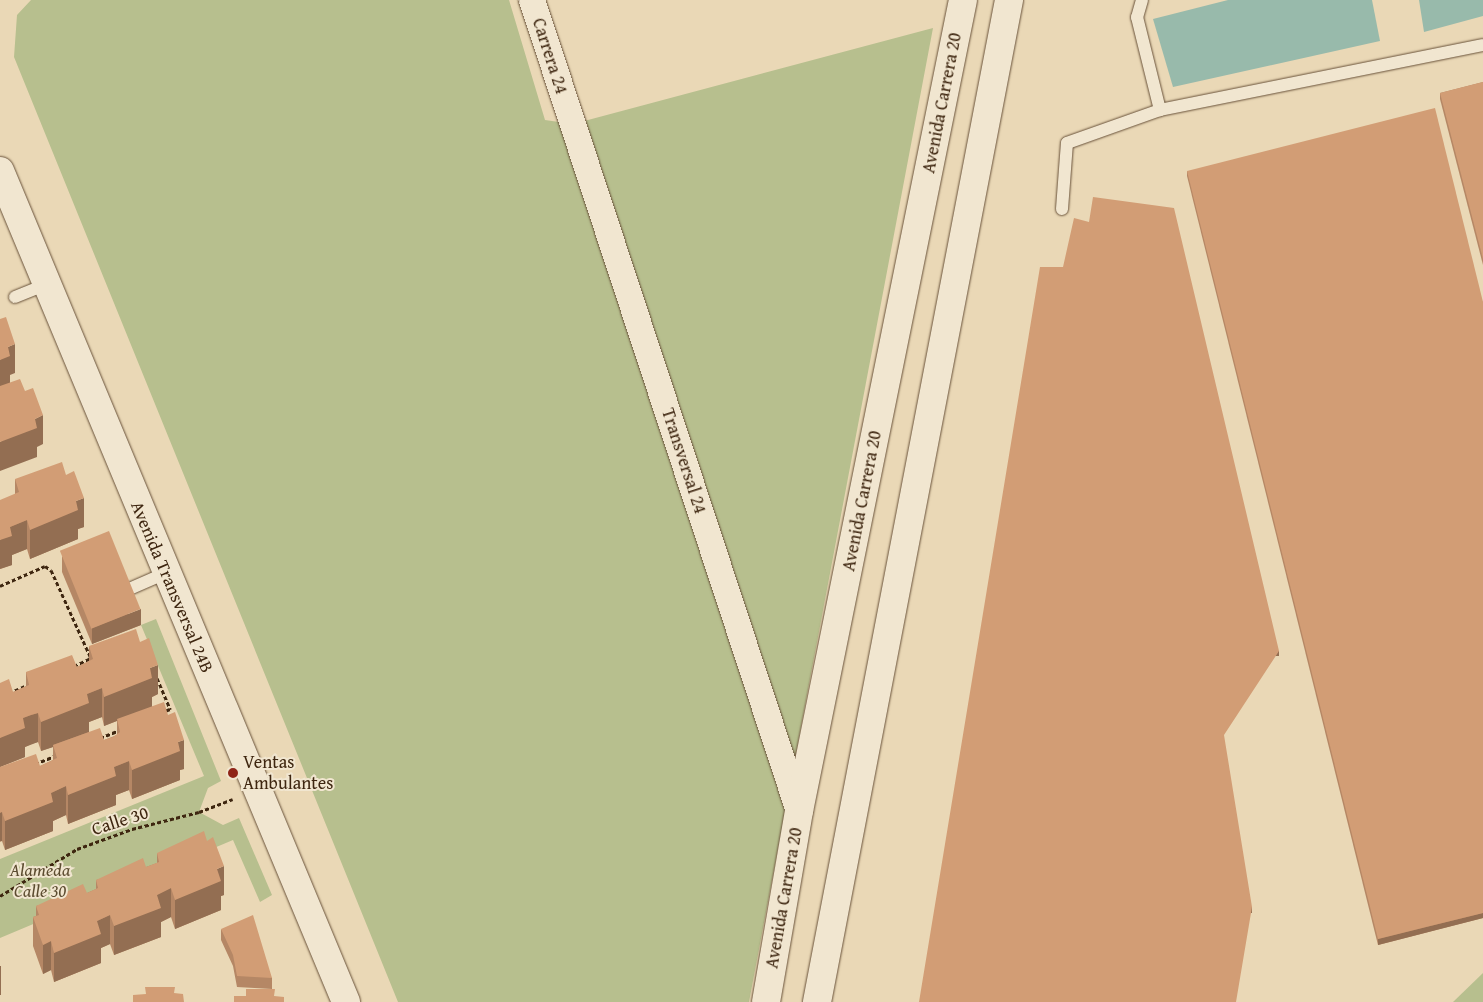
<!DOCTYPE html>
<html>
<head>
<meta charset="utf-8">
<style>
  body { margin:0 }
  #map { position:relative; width:1483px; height:1002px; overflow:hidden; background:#ead8b6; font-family:"Gentium Book Plus",serif }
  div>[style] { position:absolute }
  .green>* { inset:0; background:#b7bf8e }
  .water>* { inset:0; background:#98baab }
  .path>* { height:3px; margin-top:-1.5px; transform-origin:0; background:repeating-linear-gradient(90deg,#3e2610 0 4px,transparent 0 6.5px) }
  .roads { filter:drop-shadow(0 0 1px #69523a) drop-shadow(0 0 1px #69523a) }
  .lane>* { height:12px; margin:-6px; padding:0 6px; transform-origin:6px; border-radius:6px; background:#f1e6d0 }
  .street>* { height:26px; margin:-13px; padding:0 13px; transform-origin:13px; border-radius:13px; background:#f1e6d0 }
  .secondary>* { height:28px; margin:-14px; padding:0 14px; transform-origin:14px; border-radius:14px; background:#f1e6d0 }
  .wall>* { inset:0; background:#b58765 }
  .shaded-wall>* { inset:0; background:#936e52; transform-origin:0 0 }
  .building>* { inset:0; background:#d29d75; transform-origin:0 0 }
  .dots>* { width:14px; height:14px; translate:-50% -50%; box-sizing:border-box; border:2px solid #f1e6d0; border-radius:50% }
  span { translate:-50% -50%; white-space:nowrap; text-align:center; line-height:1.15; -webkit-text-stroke:4px #f1e6d0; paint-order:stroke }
  .street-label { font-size:18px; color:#3e2610 }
  .poi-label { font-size:18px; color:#3e2610 }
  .left { translate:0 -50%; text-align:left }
  .park-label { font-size:18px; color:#5c4c30; font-style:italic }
</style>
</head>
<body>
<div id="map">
  <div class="green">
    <i style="clip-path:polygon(31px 0,509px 0,545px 120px,573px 124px,933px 28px,749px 1002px,398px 1002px,14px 57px,17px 15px)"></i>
    <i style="clip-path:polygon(156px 619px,221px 781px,208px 788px,199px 812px,223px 825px,239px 818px,272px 895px,260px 902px,233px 840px,0 938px,0 859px,204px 776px,141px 625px)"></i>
    <i style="clip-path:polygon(1483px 973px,1483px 1002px,1453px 1002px)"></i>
  </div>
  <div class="water">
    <i style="clip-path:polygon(1228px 0,1372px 0,1380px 41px,1173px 87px,1153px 19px)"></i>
    <i style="clip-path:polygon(1419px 0,1483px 0,1483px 16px,1424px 32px)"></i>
  </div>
  <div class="path">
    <i style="left:0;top:586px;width:49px;rotate:-24deg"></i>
    <i style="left:45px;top:566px;width:7px;rotate:34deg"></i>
    <i style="left:51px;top:570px;width:97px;rotate:65.6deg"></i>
    <i style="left:74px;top:666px;width:19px;rotate:-25deg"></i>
    <i style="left:157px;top:678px;width:34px;rotate:67deg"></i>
    <i style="left:170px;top:709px;width:9px;rotate:159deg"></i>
    <i style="left:9px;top:693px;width:22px;rotate:-24deg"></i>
    <i style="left:100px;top:738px;width:22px;rotate:-22deg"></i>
    <i style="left:35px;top:764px;width:22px;rotate:-22deg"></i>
    <i style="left:0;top:896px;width:90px;rotate:-31.4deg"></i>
    <i style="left:77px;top:849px;width:59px;rotate:-20deg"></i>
    <i style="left:132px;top:829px;width:69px;rotate:-14.2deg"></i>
    <i style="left:199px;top:812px;width:36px;rotate:-21deg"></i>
  </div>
  <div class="roads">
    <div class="lane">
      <i style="left:1142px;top:0;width:18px;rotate:106deg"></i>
      <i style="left:1137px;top:17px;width:96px;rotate:76.1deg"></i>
      <i style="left:1062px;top:209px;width:66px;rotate:-85.7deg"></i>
      <i style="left:1067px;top:143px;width:99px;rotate:-19.5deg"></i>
      <i style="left:1160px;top:110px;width:329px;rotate:-11.4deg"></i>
      <i style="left:15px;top:297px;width:32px;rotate:-22deg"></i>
      <i style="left:127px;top:590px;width:43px;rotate:-23.6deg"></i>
    </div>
    <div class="street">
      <i style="left:532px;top:0;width:854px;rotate:71.78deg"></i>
    </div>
    <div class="secondary">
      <i style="left:0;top:171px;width:900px;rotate:67.39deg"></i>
      <i style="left:766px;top:1002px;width:194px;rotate:-80.2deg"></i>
      <i style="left:799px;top:811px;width:827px;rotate:-78.57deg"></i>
      <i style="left:817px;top:1002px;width:1020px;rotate:-79.15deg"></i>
    </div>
  </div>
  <div class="wall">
    <i style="clip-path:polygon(1483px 82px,1483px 265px,1440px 99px,1440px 93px)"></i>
    <i style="clip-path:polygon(1187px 171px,1483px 302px,1483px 918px,1378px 945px,1187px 176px)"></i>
    <i style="clip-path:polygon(15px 479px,84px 527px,78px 529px,78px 539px,30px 559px,27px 549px,12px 555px,12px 565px,0 569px,15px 494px)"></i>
    <i style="clip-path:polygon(62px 556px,141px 625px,92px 644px,62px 572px)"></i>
    <i style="clip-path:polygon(evenodd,89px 646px,158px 694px,152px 697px,152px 706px,184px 769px,180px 770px,180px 780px,132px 799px,129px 790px,116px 795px,116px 805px,68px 824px,66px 815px,53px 821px,53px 831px,5px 850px,2px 841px,0 842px,0 767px,40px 766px,53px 760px,53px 747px,41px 751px,38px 742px,31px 744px,25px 747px,25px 757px,0 767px,0 683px,13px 692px,26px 686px,26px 672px,77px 667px,89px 661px,89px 646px,102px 717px,104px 726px,117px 721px,117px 735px,104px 740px,89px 732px,89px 722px,102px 717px)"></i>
    <i style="clip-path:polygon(157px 853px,224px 895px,221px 896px,221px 910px,175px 929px,171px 917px,161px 922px,161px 937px,114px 955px,110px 944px,101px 948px,101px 963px,54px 982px,51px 970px,43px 974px,33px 946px,33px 917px,36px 916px,36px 906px,87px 893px,96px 889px,96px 880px,146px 867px,157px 863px)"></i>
    <i style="clip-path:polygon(221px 929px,272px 978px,272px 989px,237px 987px,233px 966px,221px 940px)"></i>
  </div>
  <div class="shaded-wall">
    <i style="clip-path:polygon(15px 344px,15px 373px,10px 375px,10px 385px,0 389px,0 360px,8px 347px)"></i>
    <i style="clip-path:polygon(43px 415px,43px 444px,37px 447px,37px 457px,0 471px,0 442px,35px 419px)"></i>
    <i style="clip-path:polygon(84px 498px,84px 527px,78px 529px,78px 539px,30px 559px,30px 530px,76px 501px)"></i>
    <i style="clip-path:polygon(27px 520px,27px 549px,12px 555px,12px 565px,0 569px,0 540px,10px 527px)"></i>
    <i style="clip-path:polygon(141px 609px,141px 625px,92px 644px,92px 628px)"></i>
    <i style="left:1279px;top:651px;width:5px;height:100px;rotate:90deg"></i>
    <i style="clip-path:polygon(158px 665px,158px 694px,152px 697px,152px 707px,104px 726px,104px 697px,150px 668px)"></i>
    <i style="clip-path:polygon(102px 688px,102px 717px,89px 722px,89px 732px,53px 745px,53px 747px,41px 751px,41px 722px,87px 694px)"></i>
    <i style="clip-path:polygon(38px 713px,38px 742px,25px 747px,25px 757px,0 767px,0 738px,23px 718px,31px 715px)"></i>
    <i style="clip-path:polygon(184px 740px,184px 769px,180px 770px,180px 780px,132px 799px,132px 770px,178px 742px)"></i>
    <i style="clip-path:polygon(129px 761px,129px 790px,116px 795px,116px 805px,68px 824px,68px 795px,114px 767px)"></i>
    <i style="clip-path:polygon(66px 786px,66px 815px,53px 821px,53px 831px,5px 850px,5px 821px,51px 793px)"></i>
    <i style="left:2px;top:812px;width:29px;height:2px;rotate:90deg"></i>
    <i style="clip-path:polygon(224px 866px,224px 895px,221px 896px,221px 910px,175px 929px,175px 900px,217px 869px)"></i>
    <i style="clip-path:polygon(171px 888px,171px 917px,161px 922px,161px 937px,114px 955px,114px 926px,157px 895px)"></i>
    <i style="left:1252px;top:907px;width:6px;height:96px;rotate:90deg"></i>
    <i style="clip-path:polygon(1483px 913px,1483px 918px,1378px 945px,1378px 939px)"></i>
    <i style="clip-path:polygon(110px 915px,110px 944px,101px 948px,101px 963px,54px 982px,54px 953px,97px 921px)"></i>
    <i style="clip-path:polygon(51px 941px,51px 970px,43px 974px,43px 945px)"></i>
    <i style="left:1px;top:966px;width:29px;height:1px;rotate:90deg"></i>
  </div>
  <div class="building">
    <i style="clip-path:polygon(1483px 82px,1483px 259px,1440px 93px)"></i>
    <i style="clip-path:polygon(1435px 108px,1483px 302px,1483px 913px,1378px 939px,1187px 171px)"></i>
    <i style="clip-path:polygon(1093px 197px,1174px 208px,1279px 651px,1224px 735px,1252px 907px,1236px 1002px,919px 1002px,1040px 267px,1063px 267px,1074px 218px,1089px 222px)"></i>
    <i style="clip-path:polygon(6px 317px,15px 344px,8px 347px,10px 356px,0 360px,0 319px)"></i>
    <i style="clip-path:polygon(20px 379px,25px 391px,33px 388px,43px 415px,35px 419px,37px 428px,0 442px,0 386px)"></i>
    <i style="clip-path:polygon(62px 462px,66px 475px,74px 471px,84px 498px,76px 501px,78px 510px,30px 530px,27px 520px,10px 527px,12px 536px,0 540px,0 500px,19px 492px,15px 479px)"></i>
    <i style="left:109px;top:531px;width:84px;height:53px;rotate:68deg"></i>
    <i style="clip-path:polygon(136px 629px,140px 642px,149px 638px,158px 665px,150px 668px,152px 678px,104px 697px,102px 688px,87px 694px,89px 703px,41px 722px,38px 713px,31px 715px,23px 718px,25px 728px,0 738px,0 683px,9px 679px,13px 692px,29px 685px,26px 672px,72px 655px,77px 667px,93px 659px,89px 646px)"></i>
    <i style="clip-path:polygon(164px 702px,168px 715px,175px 712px,184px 740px,178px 742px,180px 751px,132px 770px,129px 761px,114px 767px,116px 776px,68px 795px,66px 786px,51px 793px,53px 802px,5px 821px,2px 812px,0 813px,0 767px,36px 754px,40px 766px,57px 758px,53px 745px,100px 728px,104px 740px,113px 737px,120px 732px,117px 719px)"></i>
    <i style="clip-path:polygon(204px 831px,207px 841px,213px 837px,224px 866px,217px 869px,221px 881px,175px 900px,171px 888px,157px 895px,161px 908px,114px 926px,110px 915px,97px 921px,101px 934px,54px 953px,51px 941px,43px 945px,33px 917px,39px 915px,36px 906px,83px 884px,87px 893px,98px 888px,96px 880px,143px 858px,146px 867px,159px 862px,157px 853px)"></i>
    <i style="clip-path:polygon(253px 915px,272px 978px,237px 976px,233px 955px,221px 929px)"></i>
    <i style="clip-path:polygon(145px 987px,175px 987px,174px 993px,183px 994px,184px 1002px,133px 1002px,133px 995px,146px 994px)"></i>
    <i style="clip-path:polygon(246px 989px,275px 989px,274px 996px,284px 997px,284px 1002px,234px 1002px,234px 996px,246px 996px)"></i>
  </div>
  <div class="dots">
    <i style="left:233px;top:773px;background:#8f2418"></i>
  </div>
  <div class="street-label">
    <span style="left:550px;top:56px;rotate:72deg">Carrera 24</span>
    <span style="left:942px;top:103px;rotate:-79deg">Avenida Carrera 20</span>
    <span style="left:684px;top:461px;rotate:72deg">Transversal 24</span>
    <span style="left:862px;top:501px;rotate:-79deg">Avenida Carrera 20</span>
    <span style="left:172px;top:587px;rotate:67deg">Avenida Transversal 24B</span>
    <span style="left:120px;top:821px;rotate:-18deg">Calle 30</span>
    <span style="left:784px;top:898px;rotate:-80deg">Avenida Carrera 20</span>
  </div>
  <div class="poi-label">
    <span class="left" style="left:243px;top:773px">Ventas<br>Ambulantes</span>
  </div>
  <div class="park-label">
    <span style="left:40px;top:881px">Alameda<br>Calle 30</span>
  </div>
</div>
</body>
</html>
